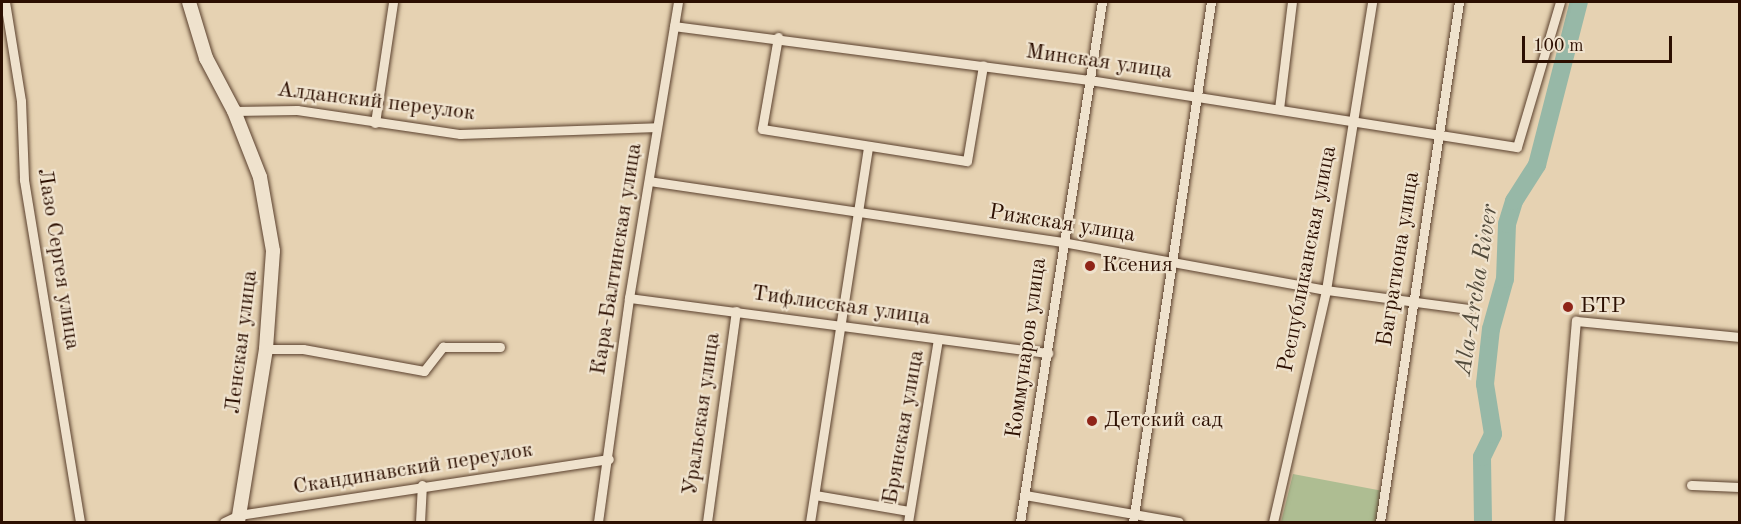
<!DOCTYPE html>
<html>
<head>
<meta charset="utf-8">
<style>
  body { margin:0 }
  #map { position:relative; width:1741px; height:524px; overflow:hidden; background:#e6d2b2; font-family:"Old Standard TT",serif }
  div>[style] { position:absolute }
  .green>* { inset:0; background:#aebd92 }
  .river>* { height:18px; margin:-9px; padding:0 9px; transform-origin:9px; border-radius:9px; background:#97b8a7 }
  .roads { filter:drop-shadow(0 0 2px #5a402d) drop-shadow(0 0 2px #5a402d) }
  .street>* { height:9px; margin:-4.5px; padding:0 4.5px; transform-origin:4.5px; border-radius:4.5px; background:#efe2cd }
  .secondary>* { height:14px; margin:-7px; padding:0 7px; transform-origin:7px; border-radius:7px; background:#efe2cd }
  .dots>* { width:16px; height:16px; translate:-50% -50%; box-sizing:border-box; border:3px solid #efe2cd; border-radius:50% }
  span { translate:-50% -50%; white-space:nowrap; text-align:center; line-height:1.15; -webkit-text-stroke:4.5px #efe2cd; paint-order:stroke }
  .street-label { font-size:22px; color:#2c0f01 }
  .poi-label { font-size:22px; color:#2c0f01 }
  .left { translate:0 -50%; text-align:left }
  .water-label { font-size:24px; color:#514a3b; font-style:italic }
  .frame { position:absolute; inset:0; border:3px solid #2c0f01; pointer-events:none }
  .scale { position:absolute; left:1522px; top:36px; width:150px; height:27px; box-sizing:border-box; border:3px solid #2c0f01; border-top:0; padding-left:8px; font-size:18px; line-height:21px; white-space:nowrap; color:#2c0f01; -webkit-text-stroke:4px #efe2cd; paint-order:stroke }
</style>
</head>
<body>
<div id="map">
  <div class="green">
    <i style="clip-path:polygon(1293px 474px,1383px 491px,1377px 522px,1281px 522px)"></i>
  </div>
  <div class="river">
    <i style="left:1483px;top:522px;width:65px;rotate:-90.9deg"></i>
    <i style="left:1482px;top:457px;width:25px;rotate:-64deg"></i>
    <i style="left:1493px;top:434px;width:51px;rotate:-99.1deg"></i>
    <i style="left:1485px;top:384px;width:55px;rotate:-83.8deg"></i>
    <i style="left:1491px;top:329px;width:52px;rotate:-74.4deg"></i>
    <i style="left:1505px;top:279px;width:55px;rotate:-87.9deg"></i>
    <i style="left:1507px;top:224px;width:24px;rotate:-73deg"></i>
    <i style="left:1514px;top:201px;width:43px;rotate:-57.4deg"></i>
    <i style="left:1537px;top:165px;width:168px;rotate:-75.6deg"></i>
  </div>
  <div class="roads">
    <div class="street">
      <i style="left:5px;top:2px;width:100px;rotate:80.8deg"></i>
      <i style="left:21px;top:101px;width:79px;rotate:87.8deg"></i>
      <i style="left:24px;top:180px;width:347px;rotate:80.7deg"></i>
      <i style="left:674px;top:26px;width:418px;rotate:7.4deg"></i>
      <i style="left:1089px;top:80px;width:433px;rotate:8.9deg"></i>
      <i style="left:1517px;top:147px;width:151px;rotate:-73.5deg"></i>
      <i style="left:778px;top:37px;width:93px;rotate:99.9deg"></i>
      <i style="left:762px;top:129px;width:207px;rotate:8.9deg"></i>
      <i style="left:967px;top:161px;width:97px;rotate:-80.5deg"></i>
      <i style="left:1279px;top:109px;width:108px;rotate:-83.1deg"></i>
      <i style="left:234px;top:111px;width:63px;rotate:-0.9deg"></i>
      <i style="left:297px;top:110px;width:165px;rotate:8.4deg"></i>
      <i style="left:460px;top:134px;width:197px;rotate:-2deg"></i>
      <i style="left:375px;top:123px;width:122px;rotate:-81.5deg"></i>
      <i style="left:649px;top:181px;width:417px;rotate:8.4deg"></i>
      <i style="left:1062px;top:242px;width:268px;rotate:10.3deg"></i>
      <i style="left:1326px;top:290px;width:143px;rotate:7.6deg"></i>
      <i style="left:629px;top:298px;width:423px;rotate:7.5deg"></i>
      <i style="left:266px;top:349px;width:37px"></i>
      <i style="left:303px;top:349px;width:123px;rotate:10.3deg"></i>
      <i style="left:424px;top:371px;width:31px;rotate:-52deg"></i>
      <i style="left:443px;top:347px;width:57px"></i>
      <i style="left:1691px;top:485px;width:49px;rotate:2.3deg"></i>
      <i style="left:815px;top:495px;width:95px;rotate:9.7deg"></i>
      <i style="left:1025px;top:495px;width:156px;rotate:9.9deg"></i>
      <i style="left:224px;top:522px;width:17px;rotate:-25deg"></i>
      <i style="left:239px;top:515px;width:374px;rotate:-8.6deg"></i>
      <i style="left:420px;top:522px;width:37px;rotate:-87deg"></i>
      <i style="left:598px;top:522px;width:226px;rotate:-82.1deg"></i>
      <i style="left:629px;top:298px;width:300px;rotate:-80.6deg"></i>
      <i style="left:707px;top:522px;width:213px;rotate:-82.2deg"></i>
      <i style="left:810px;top:522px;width:380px;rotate:-81.2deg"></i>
      <i style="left:908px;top:522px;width:185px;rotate:-80.7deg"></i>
      <i style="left:1020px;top:522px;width:526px;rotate:-81.04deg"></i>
      <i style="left:1133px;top:522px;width:526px;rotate:-81.47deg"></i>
      <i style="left:1273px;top:522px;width:238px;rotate:-77.1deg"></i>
      <i style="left:1326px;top:290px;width:292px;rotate:-80.9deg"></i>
      <i style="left:1380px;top:522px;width:526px;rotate:-81.36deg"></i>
      <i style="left:1559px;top:522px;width:202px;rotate:-85.2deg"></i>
      <i style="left:1576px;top:321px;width:165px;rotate:5.6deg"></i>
    </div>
    <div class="secondary">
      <i style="left:189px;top:2px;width:59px;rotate:73.1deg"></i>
      <i style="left:206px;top:58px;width:60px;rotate:62.2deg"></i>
      <i style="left:234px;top:111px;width:71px;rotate:68.5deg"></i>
      <i style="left:260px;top:177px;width:75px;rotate:80deg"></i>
      <i style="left:273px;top:251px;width:98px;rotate:94.1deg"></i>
      <i style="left:266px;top:349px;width:175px;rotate:99.2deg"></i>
    </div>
  </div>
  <div class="dots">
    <i style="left:1090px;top:266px;background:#8f2418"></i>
    <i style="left:1568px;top:307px;background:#8f2418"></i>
    <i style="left:1092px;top:421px;background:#8f2418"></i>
  </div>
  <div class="street-label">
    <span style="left:1099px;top:62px;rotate:8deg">Минская улица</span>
    <span style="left:376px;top:102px;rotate:7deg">Алданский переулок</span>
    <span style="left:1062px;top:224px;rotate:9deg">Рижская улица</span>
    <span style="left:58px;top:259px;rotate:81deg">Лазо Сергея улица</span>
    <span style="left:617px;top:259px;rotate:-81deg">Кара-Балтинская улица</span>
    <span style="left:1308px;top:259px;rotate:-79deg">Республиканская улица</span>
    <span style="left:1399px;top:259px;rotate:-81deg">Багратиона улица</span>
    <span style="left:841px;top:306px;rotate:8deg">Тифлисская улица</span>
    <span style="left:242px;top:342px;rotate:-83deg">Ленская улица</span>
    <span style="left:1027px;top:348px;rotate:-82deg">Коммунаров улица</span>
    <span style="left:702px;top:414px;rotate:-82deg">Уральская улица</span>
    <span style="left:904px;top:427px;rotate:-80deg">Брянская улица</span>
    <span style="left:413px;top:469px;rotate:-9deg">Скандинавский переулок</span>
  </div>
  <div class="poi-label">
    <span class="left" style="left:1102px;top:266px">Ксения</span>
    <span class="left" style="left:1580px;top:307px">БТР</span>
    <span class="left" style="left:1104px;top:421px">Детский сад</span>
  </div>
  <div class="water-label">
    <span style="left:1478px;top:290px;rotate:-81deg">Ala-Archa River</span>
  </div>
  <div class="frame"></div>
  <div class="scale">100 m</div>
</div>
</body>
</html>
